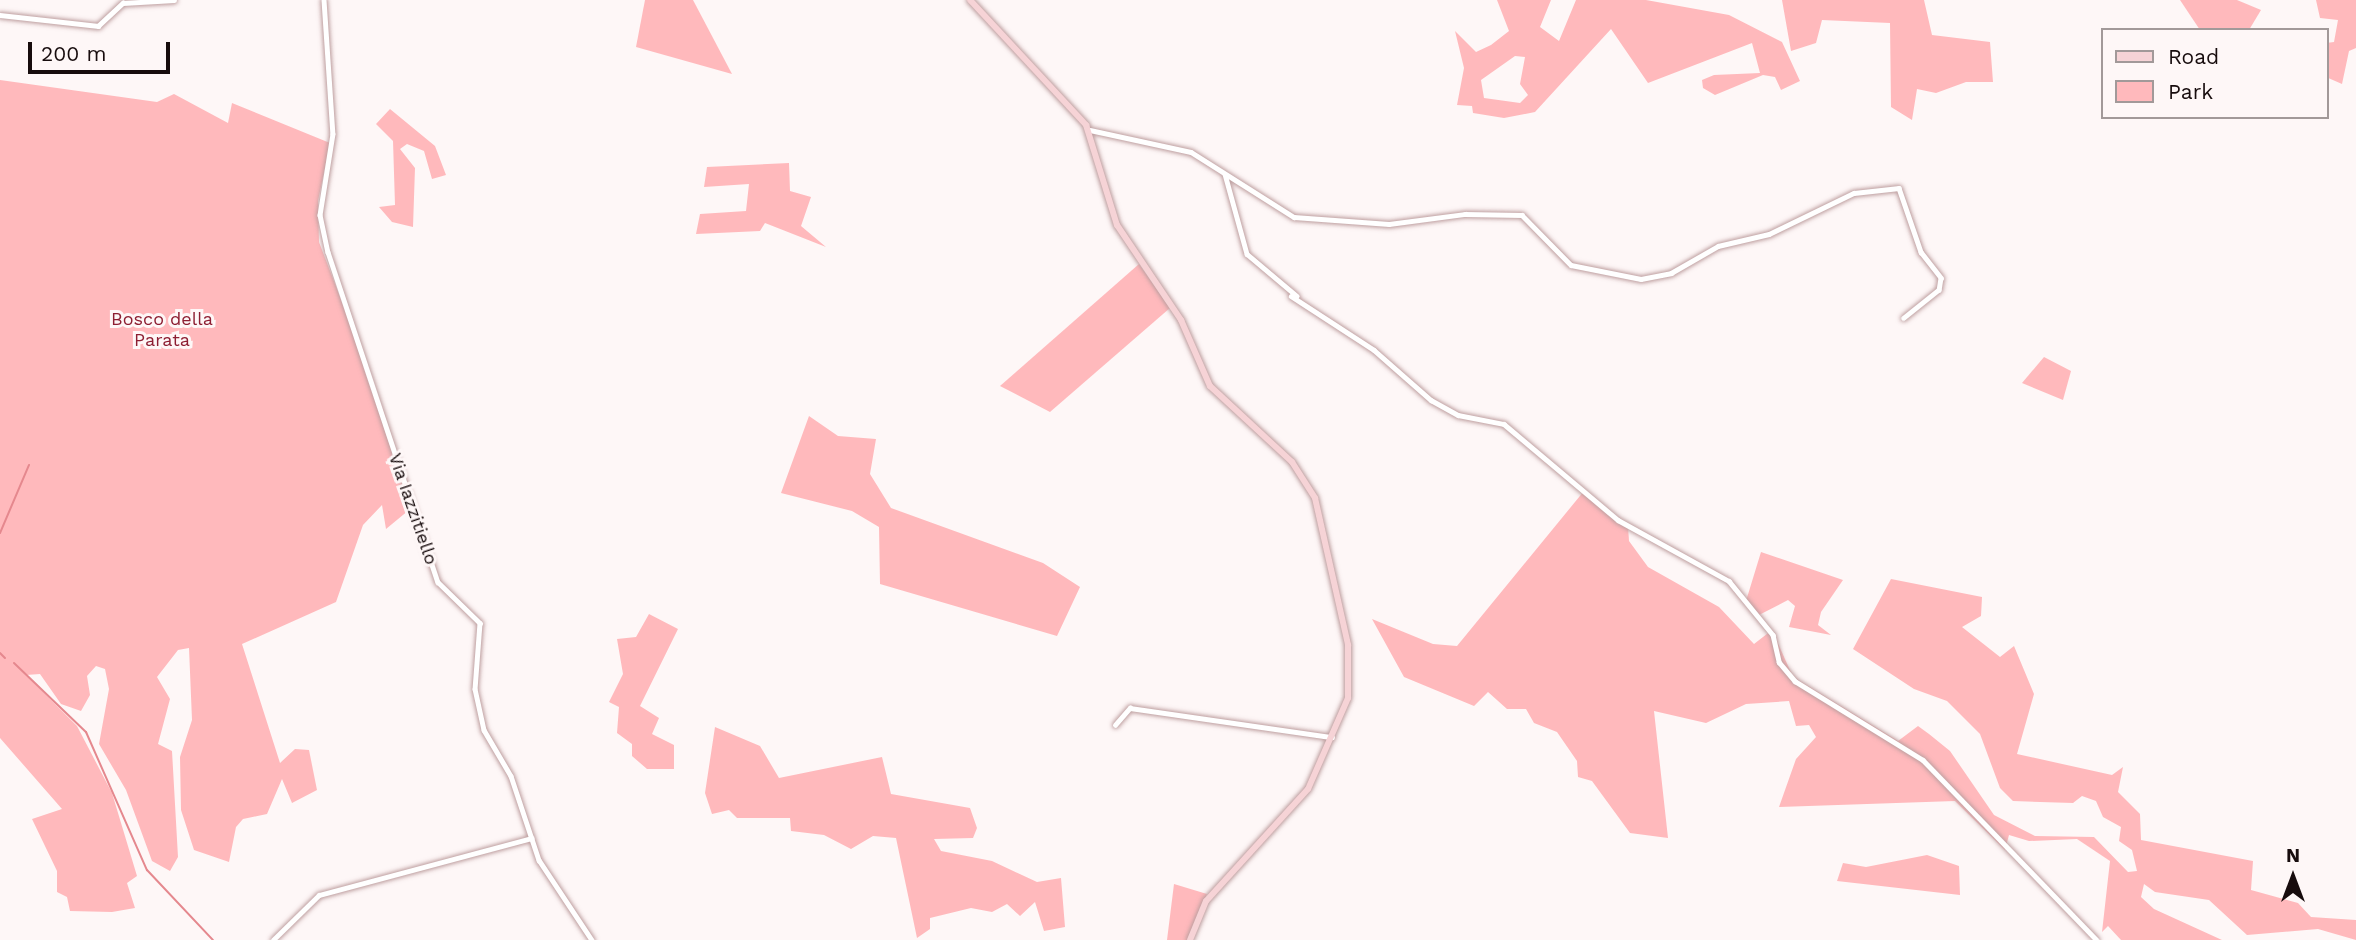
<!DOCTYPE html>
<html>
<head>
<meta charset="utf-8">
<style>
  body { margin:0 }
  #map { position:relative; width:2356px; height:940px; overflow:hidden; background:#fef7f7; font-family:"Work Sans",sans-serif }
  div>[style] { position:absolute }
  .green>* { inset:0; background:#ffb9bc }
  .stream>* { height:2px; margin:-1px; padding:0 1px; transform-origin:1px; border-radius:1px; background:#e5888e }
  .roads { filter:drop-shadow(0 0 2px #be9fa0) drop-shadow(0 0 2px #be9fa0) }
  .minor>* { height:4.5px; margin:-2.25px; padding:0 2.25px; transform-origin:2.25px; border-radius:2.25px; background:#fff }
  .secondary>* { height:6px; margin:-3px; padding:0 3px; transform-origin:3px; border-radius:3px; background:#f6d3d6 }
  span { translate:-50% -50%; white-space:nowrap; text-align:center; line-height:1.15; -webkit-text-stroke:6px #fef7f7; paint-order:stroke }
  .park-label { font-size:18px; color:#8d1e32 }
  .street-label { font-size:18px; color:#170c0d }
  .legend { position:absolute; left:2101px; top:28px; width:228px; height:91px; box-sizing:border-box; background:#fef7f7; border:2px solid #a29999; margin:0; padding:9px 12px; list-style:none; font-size:21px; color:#170c0d }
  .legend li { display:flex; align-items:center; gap:14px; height:35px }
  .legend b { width:35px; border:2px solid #a29999 }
  .north { position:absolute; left:2258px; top:842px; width:70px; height:70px; -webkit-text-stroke:5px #fef7f7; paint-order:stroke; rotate:0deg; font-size:19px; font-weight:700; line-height:28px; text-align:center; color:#170c0d }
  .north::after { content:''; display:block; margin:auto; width:24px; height:32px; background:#170c0d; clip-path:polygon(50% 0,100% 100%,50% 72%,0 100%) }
  .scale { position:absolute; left:28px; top:42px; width:142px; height:32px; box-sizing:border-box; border:4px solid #170c0d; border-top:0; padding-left:9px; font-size:21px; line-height:24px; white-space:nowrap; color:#170c0d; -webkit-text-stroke:5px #fef7f7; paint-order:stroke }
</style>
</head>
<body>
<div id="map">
  <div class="green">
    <i style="clip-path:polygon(645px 0,693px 0,732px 74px,636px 47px)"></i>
    <i style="clip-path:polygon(evenodd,1497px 0,1551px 0,1540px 27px,1559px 41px,1576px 0,1646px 0,1729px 15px,1782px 42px,1800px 81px,1781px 90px,1775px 77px,1763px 75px,1715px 95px,1703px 88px,1702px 80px,1714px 75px,1760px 73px,1752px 43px,1648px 83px,1611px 29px,1535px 112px,1504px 118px,1473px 113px,1472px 106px,1457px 105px,1464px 68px,1455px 31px,1476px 52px,1491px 45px,1509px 31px,1497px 0,1515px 56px,1525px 57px,1520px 84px,1528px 95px,1520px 103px,1484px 98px,1481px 80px,1515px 56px)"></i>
    <i style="clip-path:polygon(1782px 0,1924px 0,1932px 35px,1990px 42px,1993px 82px,1966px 82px,1936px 93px,1917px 89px,1912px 120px,1891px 107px,1890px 23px,1822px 20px,1816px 43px,1791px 51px)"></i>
    <i style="clip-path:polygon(2180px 0,2237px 0,2261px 10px,2249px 30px,2200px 30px)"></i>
    <i style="clip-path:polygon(2316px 0,2356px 0,2356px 48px,2349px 51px,2342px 84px,2326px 77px,2326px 43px,2334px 42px,2338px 20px,2320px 18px)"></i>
    <i style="clip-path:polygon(0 80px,157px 102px,174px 94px,228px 123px,232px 103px,330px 143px,318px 201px,319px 242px,385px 415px,409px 510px,386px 529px,382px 505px,363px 525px,336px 602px,242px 644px,280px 763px,295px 749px,309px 750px,317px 790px,292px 803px,282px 779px,267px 814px,243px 819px,236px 827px,229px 862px,194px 850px,181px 810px,180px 757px,192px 720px,189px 648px,178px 650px,157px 677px,170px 699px,158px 744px,172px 751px,178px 857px,170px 871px,152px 861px,126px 790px,99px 744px,109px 689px,105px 669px,96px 666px,87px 676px,90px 695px,81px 711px,61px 704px,40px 674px,26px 675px,77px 726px,112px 793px,137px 876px,127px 883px,135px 908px,112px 912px,70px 911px,67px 897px,57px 892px,57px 871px,32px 819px,62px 809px,0 738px)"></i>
    <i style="clip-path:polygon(390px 109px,435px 146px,446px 175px,432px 179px,424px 151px,407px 144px,400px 149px,415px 168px,413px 227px,392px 222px,379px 207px,395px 205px,393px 141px,376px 124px)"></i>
    <i style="clip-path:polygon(789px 163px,790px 191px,811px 197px,801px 226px,826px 247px,765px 223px,760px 231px,696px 234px,700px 214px,746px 211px,749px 184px,704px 187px,707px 167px)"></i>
    <i style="clip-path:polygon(1139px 264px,1170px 308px,1050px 412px,1000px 386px)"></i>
    <i style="clip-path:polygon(2044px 357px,2071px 371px,2063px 400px,2022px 383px)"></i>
    <i style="clip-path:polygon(809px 416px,838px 436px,876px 439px,870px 474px,891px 508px,1043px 563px,1080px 587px,1057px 636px,880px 584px,879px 527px,852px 511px,781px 493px)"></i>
    <i style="clip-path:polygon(1584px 491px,1628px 526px,1629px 541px,1648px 567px,1719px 607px,1754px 644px,1772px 630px,1793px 677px,1898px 741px,1918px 726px,1929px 734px,1950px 751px,1994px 815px,2035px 836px,2094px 837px,2128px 872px,2137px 871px,2132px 850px,2119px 841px,2121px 827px,2103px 817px,2096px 801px,2082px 796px,2073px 803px,2013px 801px,2000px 788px,1980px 734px,1947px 701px,1914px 689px,1853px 649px,1891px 579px,1982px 597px,1981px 616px,1962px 627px,2000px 657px,2014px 646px,2034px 694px,2017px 754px,2112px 775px,2123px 767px,2118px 792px,2140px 814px,2141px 840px,2253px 861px,2251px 890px,2298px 903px,2311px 917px,2356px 920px,2356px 940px,2318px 929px,2247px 935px,2209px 900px,2155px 892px,2144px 884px,2141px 897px,2154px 909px,2222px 940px,2121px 940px,2108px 926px,2102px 932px,2110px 861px,2077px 839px,2029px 841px,2009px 835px,2005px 850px,1955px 801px,1779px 807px,1796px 759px,1816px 737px,1809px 725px,1796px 726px,1789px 701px,1746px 704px,1706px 723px,1654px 711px,1668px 838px,1630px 833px,1592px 781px,1578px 777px,1577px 761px,1557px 732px,1534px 723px,1526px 709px,1507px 709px,1488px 692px,1474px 706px,1404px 677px,1372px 619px,1433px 644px,1457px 646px)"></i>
    <i style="clip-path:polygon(1761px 552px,1843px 580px,1821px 612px,1818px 625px,1831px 635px,1789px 627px,1795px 606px,1788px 600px,1759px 615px,1746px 601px)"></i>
    <i style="clip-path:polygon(649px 614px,678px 629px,640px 706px,659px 718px,652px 734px,674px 745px,674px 769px,647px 769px,632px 756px,632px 744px,617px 733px,619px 707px,609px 702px,623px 674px,617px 639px,636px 637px)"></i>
    <i style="clip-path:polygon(715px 727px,760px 746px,779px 778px,882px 757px,891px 794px,970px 808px,977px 828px,973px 838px,934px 839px,941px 851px,992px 861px,1037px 882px,1061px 878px,1065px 927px,1044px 931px,1035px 902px,1020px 916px,1007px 904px,992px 912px,971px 908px,930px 918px,930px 929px,917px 938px,896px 838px,873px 836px,851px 849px,824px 835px,791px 831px,790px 818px,737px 818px,729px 810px,712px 814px,705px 793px)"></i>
    <i style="clip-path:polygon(1927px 855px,1959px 866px,1960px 895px,1837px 881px,1843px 863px,1866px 867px)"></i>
    <i style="clip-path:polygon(1174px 884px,1207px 894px,1187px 940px,1167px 940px)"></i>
  </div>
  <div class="stream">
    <i style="left:0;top:533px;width:74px;rotate:-66.9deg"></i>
    <i style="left:0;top:653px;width:7px;rotate:45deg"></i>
    <i style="left:14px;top:663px;width:100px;rotate:43.8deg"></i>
    <i style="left:86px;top:732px;width:151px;rotate:66.2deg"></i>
    <i style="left:147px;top:870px;width:96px;rotate:46.7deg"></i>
  </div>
  <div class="roads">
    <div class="minor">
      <i style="left:324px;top:0;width:134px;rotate:86.2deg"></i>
      <i style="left:333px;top:134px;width:82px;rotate:99.1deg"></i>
      <i style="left:320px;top:215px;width:38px;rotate:78deg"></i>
      <i style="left:328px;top:252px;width:348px;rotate:71.6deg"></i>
      <i style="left:438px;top:582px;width:59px;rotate:44.3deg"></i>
      <i style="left:480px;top:623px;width:66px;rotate:94.3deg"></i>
      <i style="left:475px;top:689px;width:42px;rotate:77.6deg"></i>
      <i style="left:484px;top:730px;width:53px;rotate:59.6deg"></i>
      <i style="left:511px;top:776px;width:89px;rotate:71.6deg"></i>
      <i style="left:539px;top:860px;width:96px;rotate:56.5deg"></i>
      <i style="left:0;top:15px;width:99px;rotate:6.4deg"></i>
      <i style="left:98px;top:26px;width:34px;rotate:-43deg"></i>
      <i style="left:123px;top:3px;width:51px;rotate:-3.4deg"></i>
      <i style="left:1090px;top:130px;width:103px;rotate:12.3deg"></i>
      <i style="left:1191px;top:152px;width:122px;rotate:32.3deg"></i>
      <i style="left:1294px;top:217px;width:95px;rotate:4.2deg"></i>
      <i style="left:1389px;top:224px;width:77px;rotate:-7.5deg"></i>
      <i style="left:1465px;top:214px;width:57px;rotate:1deg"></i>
      <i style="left:1522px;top:215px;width:70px;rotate:45.6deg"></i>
      <i style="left:1571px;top:265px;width:71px;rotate:11.3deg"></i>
      <i style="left:1641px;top:279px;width:31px;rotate:-11deg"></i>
      <i style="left:1671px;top:273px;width:54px;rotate:-29.9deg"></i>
      <i style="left:1718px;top:246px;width:52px;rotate:-13.2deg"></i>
      <i style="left:1769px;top:234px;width:94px;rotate:-25.8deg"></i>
      <i style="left:1854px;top:193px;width:45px;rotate:-6.3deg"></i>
      <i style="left:1899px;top:188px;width:68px;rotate:71deg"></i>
      <i style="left:1921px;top:252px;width:33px;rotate:52deg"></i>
      <i style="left:1941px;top:278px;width:12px;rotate:99deg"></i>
      <i style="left:1939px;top:290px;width:45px;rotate:141.3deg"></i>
      <i style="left:1225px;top:174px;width:83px;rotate:74.6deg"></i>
      <i style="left:1247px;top:254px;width:65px;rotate:40deg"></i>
      <i style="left:1291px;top:296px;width:99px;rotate:33deg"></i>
      <i style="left:1374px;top:350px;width:76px;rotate:41.3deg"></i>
      <i style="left:1431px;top:400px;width:31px;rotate:29deg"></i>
      <i style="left:1458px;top:415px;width:47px;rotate:11.1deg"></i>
      <i style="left:1504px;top:424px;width:149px;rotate:40.1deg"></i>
      <i style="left:1618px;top:520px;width:127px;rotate:28.8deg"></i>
      <i style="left:1729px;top:581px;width:70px;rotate:50.8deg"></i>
      <i style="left:1773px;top:635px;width:28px;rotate:77deg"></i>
      <i style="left:1779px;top:662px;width:25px;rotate:50deg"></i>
      <i style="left:1795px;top:681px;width:150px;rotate:31.7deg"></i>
      <i style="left:1923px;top:760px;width:250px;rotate:46deg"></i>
      <i style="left:1115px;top:725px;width:23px;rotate:-49deg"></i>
      <i style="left:1130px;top:708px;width:204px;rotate:8.2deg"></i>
      <i style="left:273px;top:940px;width:64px;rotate:-44.4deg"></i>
      <i style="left:319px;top:895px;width:220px;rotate:-15deg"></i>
    </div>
    <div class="secondary">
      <i style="left:970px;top:0;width:171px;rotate:47.1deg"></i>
      <i style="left:1086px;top:125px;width:105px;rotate:72.8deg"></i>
      <i style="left:1117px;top:225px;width:115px;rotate:56deg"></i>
      <i style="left:1181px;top:320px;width:72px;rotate:66.3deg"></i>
      <i style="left:1210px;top:386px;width:112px;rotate:42.8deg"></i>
      <i style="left:1292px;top:462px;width:43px;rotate:57.4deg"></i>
      <i style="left:1315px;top:498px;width:151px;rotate:77.3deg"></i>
      <i style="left:1348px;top:645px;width:53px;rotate:90deg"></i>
      <i style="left:1348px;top:698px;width:99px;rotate:113.7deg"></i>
      <i style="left:1308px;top:789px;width:151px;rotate:132.3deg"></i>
      <i style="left:1206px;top:901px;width:42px;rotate:112.3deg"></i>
    </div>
  </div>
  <div class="park-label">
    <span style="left:162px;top:330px">Bosco della<br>Parata</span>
  </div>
  <div class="street-label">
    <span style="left:413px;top:509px;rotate:71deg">Via Iazzitiello</span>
  </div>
  <ul class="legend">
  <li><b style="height:9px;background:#f6d3d6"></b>Road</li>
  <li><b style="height:19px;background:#ffb9bc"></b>Park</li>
  </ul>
  <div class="north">N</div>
  <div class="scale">200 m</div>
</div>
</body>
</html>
